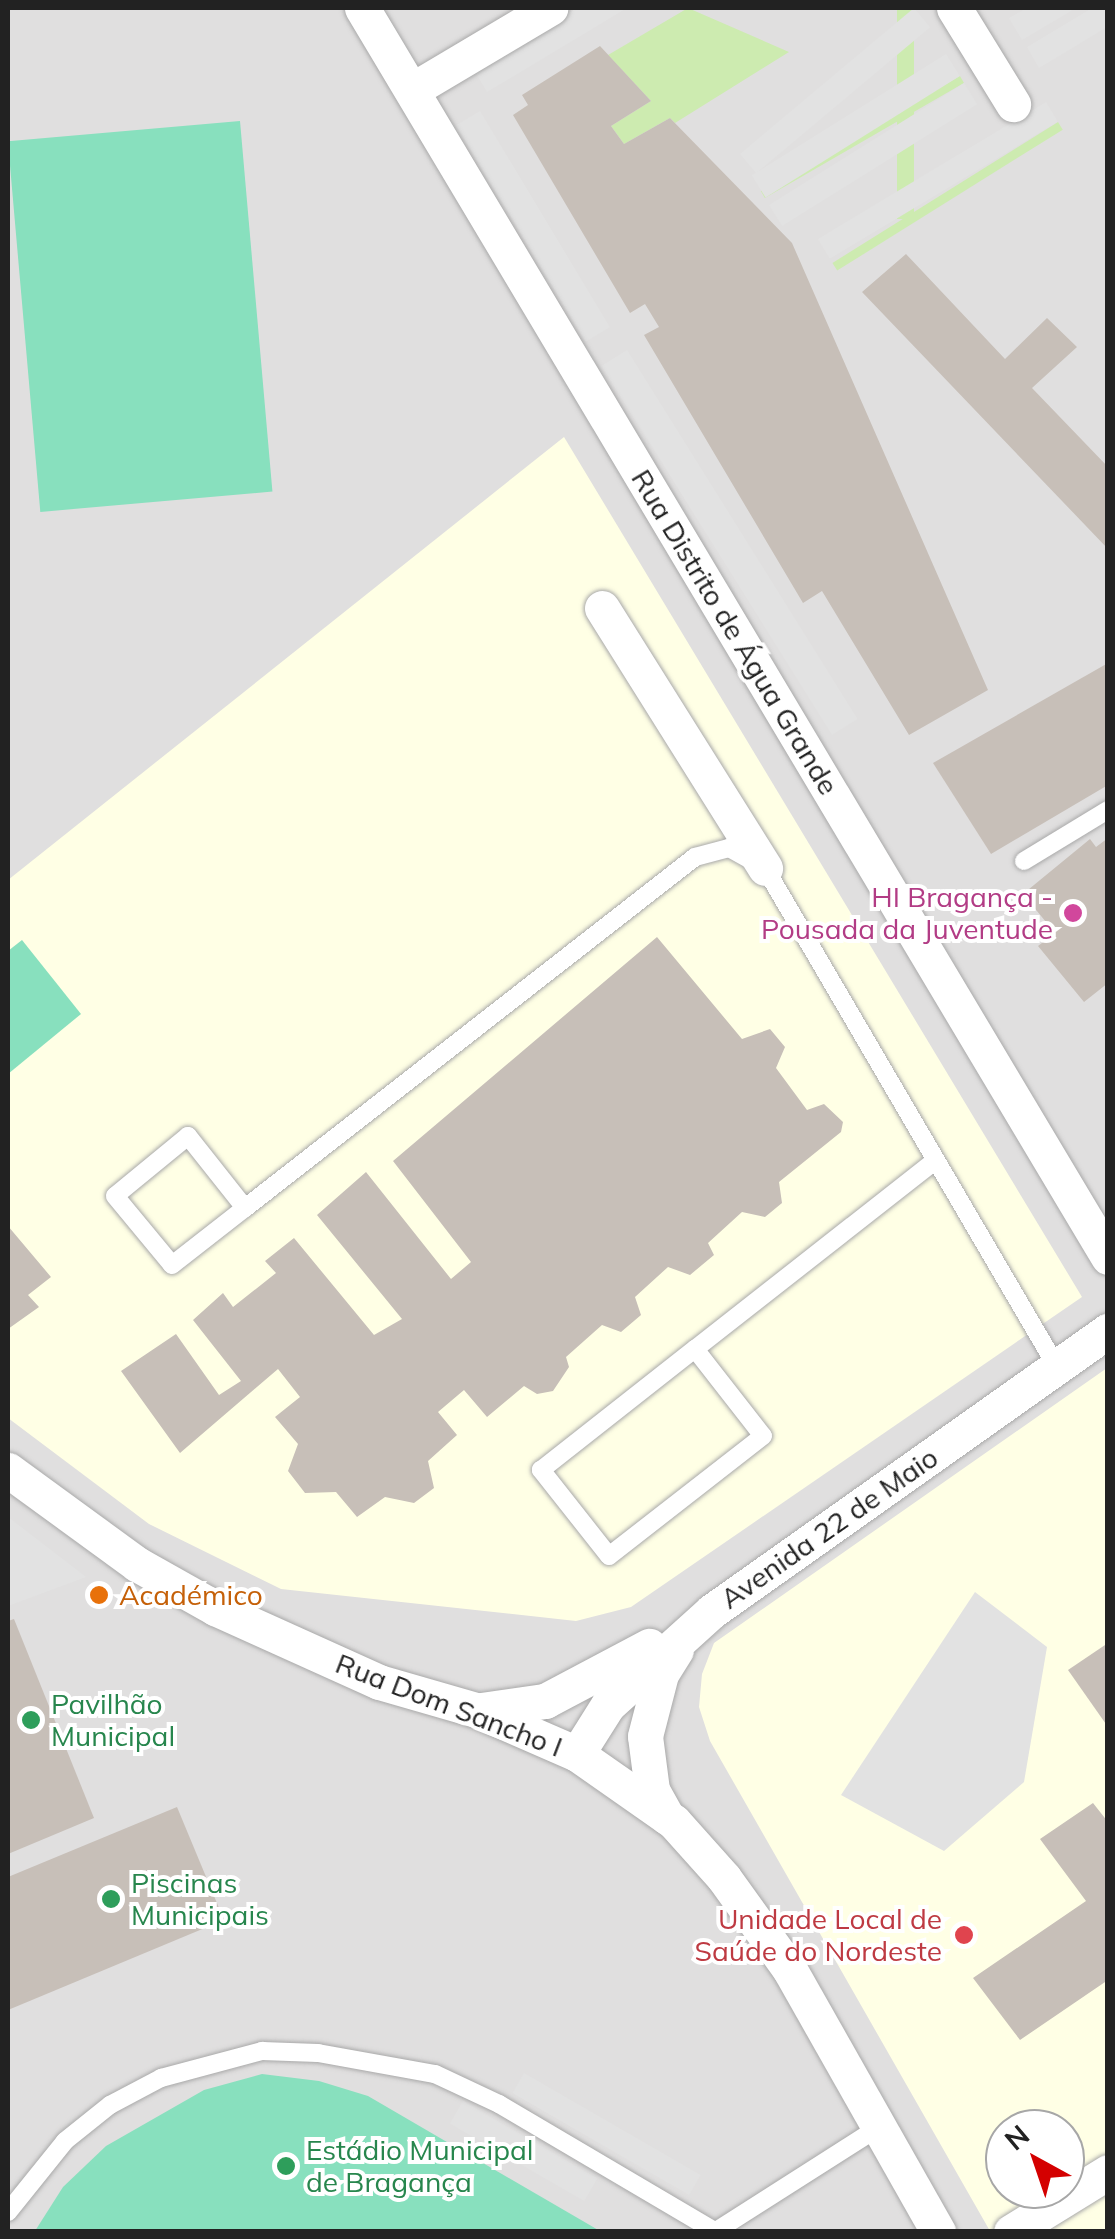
<!DOCTYPE html>
<html>
<head>
<meta charset="utf-8">
<style>
  body { margin:0 }
  #map { position:relative; width:1115px; height:2239px; overflow:hidden; background:#f2efe9; font-family:Mulish,sans-serif }
  div>[style] { position:absolute }
  .residential>* { inset:0; background:#e0dfdf }
  .education>* { inset:0; background:#ffffe5 }
  .grass>* { inset:0; background:#cdebb0; transform-origin:0 0 }
  .pitch>* { inset:0; background:#88e0be; transform-origin:0 0 }
  .parking>* { inset:0; background:#e2e2e2; transform-origin:0 0 }
  .building>* { inset:0; background:#c7bfb8 }
  .roads { filter:drop-shadow(0 0 2px #a9a9a9) drop-shadow(0 0 2px #a9a9a9) }
  .service>* { height:18px; margin:-9px; padding:0 9px; transform-origin:9px; border-radius:9px; background:#fff }
  .minor>* { height:35px; margin:-17.5px; padding:0 17.5px; transform-origin:17.5px; border-radius:17.5px; background:#fff }
  .dots>* { width:28px; height:28px; translate:-50% -50%; box-sizing:border-box; border:5px solid #fff; border-radius:50% }
  span { translate:-50% -50%; white-space:nowrap; text-align:center; line-height:1.15; -webkit-text-stroke:8px #fff; paint-order:stroke }
  .street-label { font-size:28px; color:#222 }
  .hotel-label { font-size:28px; color:#b23c85 }
  .right { translate:-100% -50%; text-align:right }
  .food-label { font-size:28px; color:#c56008 }
  .left { translate:0 -50%; text-align:left }
  .leisure-label { font-size:28px; color:#27864d }
  .health-label { font-size:28px; color:#be3a42 }
  .frame { position:absolute; inset:0; border:10px solid #222; pointer-events:none }
  .north { position:absolute; left:985px; top:2109px; width:100px; height:100px; box-sizing:border-box; background:#fff; border:2px solid #a7a7a7; border-radius:50%; rotate:320deg; font-size:28px; font-weight:700; line-height:40px; text-align:center; color:#222 }
  .north::after { content:''; display:block; margin:auto; width:35px; height:45px; background:#d40000; clip-path:polygon(50% 0,100% 100%,50% 72%,0 100%) }
</style>
</head>
<body>
<div id="map">
  <div class="residential">
    <i style="clip-path:polygon(evenodd,8px 8px,1107px 8px,1107px 2231px,8px 2232px,8px 8px,1005px 2129px,1065px 2129px,1065px 2189px,1005px 2189px,1005px 2129px)"></i>
  </div>
  <div class="education">
    <i style="clip-path:polygon(564px 437px,1082px 1297px,631px 1607px,576px 1621px,281px 1589px,149px 1524px,8px 1418px,8px 880px)"></i>
    <i style="clip-path:polygon(evenodd,1107px 1368px,1107px 2231px,990px 2231px,710px 1741px,699px 1707px,702px 1674px,714px 1643px,1107px 1368px,1005px 2129px,1065px 2129px,1065px 2189px,1005px 2189px,1005px 2129px)"></i>
  </div>
  <div class="grass">
    <i style="clip-path:polygon(688px 8px,789px 52px,675px 123px,670px 118px,624px 144px,611px 126px,651px 101px,608px 55px)"></i>
    <i style="left:897px;top:8px;width:17px;height:211px"></i>
    <i style="left:960px;top:76px;width:8px;height:230px;rotate:60deg"></i>
    <i style="left:1058px;top:122px;width:9px;height:266px;rotate:58deg"></i>
  </div>
  <div class="pitch">
    <i style="left:240px;top:121px;width:372px;height:233px;rotate:85deg"></i>
    <i style="clip-path:polygon(22px 940px,81px 1014px,8px 1074px,8px 951px)"></i>
    <i style="clip-path:polygon(262px 2074px,319px 2081px,368px 2096px,600px 2231px,35px 2231px,63px 2187px,106px 2146px,204px 2090px)"></i>
  </div>
  <div class="parking">
    <i style="clip-path:polygon(577px 8px,627px 8px,487px 92px,474px 70px)"></i>
    <i style="left:914px;top:8px;width:25px;height:227px;rotate:50deg"></i>
    <i style="clip-path:polygon(1027px 8px,1076px 8px,1022px 40px,1009px 18px)"></i>
    <i style="clip-path:polygon(1092px 8px,1107px 8px,1107px 27px,1039px 68px,1027px 47px)"></i>
    <i style="left:946px;top:54px;width:26px;height:229px;rotate:58deg"></i>
    <i style="left:964px;top:83px;width:25px;height:230px;rotate:58deg"></i>
    <i style="left:1046px;top:102px;width:23px;height:266px;rotate:59deg"></i>
    <i style="left:480px;top:111px;width:252px;height:28px;rotate:59deg"></i>
    <i style="left:627px;top:350px;width:435px;height:30px;rotate:58deg"></i>
    <i style="clip-path:polygon(8px 1517px,86px 1577px,8px 1606px)"></i>
    <i style="clip-path:polygon(975px 1592px,1047px 1647px,1024px 1782px,944px 1851px,841px 1795px)"></i>
    <i style="left:524px;top:2073px;width:204px;height:23px;rotate:30deg"></i>
    <i style="left:463px;top:2101px;width:155px;height:26px;rotate:30deg"></i>
  </div>
  <div class="building">
    <i style="clip-path:polygon(600px 46px,651px 101px,611px 126px,624px 144px,670px 118px,792px 243px,988px 690px,909px 735px,822px 591px,803px 603px,644px 335px,659px 327px,645px 304px,630px 313px,513px 115px,528px 105px,522px 95px)"></i>
    <i style="clip-path:polygon(906px 254px,1005px 359px,1047px 318px,1077px 347px,1032px 388px,1108px 467px,1108px 549px,862px 292px)"></i>
    <i style="clip-path:polygon(1108px 663px,1108px 785px,991px 854px,933px 763px)"></i>
    <i style="clip-path:polygon(1108px 838px,1108px 983px,1084px 1002px,1038px 946px,1055px 933px,1023px 894px,1090px 839px,1096px 847px)"></i>
    <i style="clip-path:polygon(657px 937px,742px 1039px,770px 1029px,785px 1047px,776px 1068px,807px 1110px,824px 1104px,843px 1122px,841px 1132px,779px 1182px,782px 1203px,765px 1217px,742px 1212px,708px 1243px,714px 1255px,690px 1275px,668px 1267px,635px 1297px,641px 1315px,621px 1332px,602px 1325px,566px 1357px,569px 1367px,553px 1391px,537px 1394px,524px 1386px,487px 1417px,464px 1390px,438px 1412px,457px 1435px,428px 1461px,434px 1488px,414px 1503px,385px 1497px,357px 1517px,336px 1492px,305px 1493px,288px 1471px,298px 1444px,275px 1417px,300px 1397px,278px 1369px,180px 1453px,121px 1371px,176px 1334px,219px 1395px,241px 1381px,193px 1320px,223px 1293px,233px 1307px,276px 1273px,265px 1261px,294px 1238px,374px 1335px,402px 1319px,317px 1215px,366px 1172px,451px 1279px,471px 1262px,393px 1161px)"></i>
    <i style="clip-path:polygon(8px 1226px,51px 1277px,28px 1295px,39px 1307px,8px 1329px)"></i>
    <i style="clip-path:polygon(14px 1619px,94px 1818px,8px 1854px,8px 1621px)"></i>
    <i style="clip-path:polygon(1108px 1643px,1108px 1727px,1068px 1670px)"></i>
    <i style="clip-path:polygon(1093px 1803px,1108px 1822px,1108px 1980px,1020px 2040px,973px 1978px,1086px 1901px,1040px 1839px)"></i>
    <i style="clip-path:polygon(177px 1807px,224px 1920px,8px 2010px,8px 1877px)"></i>
  </div>
  <div class="roads">
    <div class="service">
      <i style="left:1024px;top:861px;width:98px;rotate:-31.3deg"></i>
      <i style="left:245px;top:1208px;width:92px;rotate:-128.4deg"></i>
      <i style="left:188px;top:1136px;width:94px;rotate:140.6deg"></i>
      <i style="left:115px;top:1196px;width:89px;rotate:50.4deg"></i>
      <i style="left:172px;top:1265px;width:93px;rotate:-38deg"></i>
      <i style="left:245px;top:1208px;width:571px;rotate:-37.95deg"></i>
      <i style="left:695px;top:857px;width:35px;rotate:-15deg"></i>
      <i style="left:729px;top:848px;width:41px;rotate:29.1deg"></i>
      <i style="left:765px;top:868px;width:578px;rotate:59.67deg"></i>
      <i style="left:695px;top:1349px;width:110px;rotate:52deg"></i>
      <i style="left:763px;top:1436px;width:195px;rotate:142.1deg"></i>
      <i style="left:609px;top:1556px;width:110px;rotate:-128.3deg"></i>
      <i style="left:541px;top:1470px;width:196px;rotate:-38.2deg"></i>
      <i style="left:695px;top:1349px;width:306px;rotate:-38.1deg"></i>
      <i style="left:8px;top:2212px;width:91px;rotate:-51.2deg"></i>
      <i style="left:65px;top:2141px;width:58px;rotate:-38.7deg"></i>
      <i style="left:110px;top:2105px;width:58px;rotate:-27.9deg"></i>
      <i style="left:161px;top:2078px;width:105px;rotate:-15deg"></i>
      <i style="left:262px;top:2051px;width:56px;rotate:2deg"></i>
      <i style="left:318px;top:2053px;width:119px;rotate:10.2deg"></i>
      <i style="left:435px;top:2074px;width:71px;rotate:25.1deg"></i>
      <i style="left:499px;top:2104px;width:252px;rotate:30.5deg"></i>
      <i style="left:716px;top:2231px;width:196px;rotate:-32.5deg"></i>
    </div>
    <div class="minor">
      <i style="left:362px;top:8px;width:1455px;rotate:59.15deg"></i>
      <i style="left:954px;top:8px;width:113px;rotate:58.4deg"></i>
      <i style="left:412px;top:90px;width:161px;rotate:-30.7deg"></i>
      <i style="left:602px;top:608px;width:307px;rotate:57.9deg"></i>
      <i style="left:8px;top:1470px;width:160px;rotate:36.1deg"></i>
      <i style="left:137px;top:1564px;width:90px;rotate:29.4deg"></i>
      <i style="left:215px;top:1608px;width:180px;rotate:24.3deg"></i>
      <i style="left:379px;top:1682px;width:101px;rotate:16.1deg"></i>
      <i style="left:476px;top:1710px;width:110px;rotate:23.5deg"></i>
      <i style="left:577px;top:1754px;width:118px;rotate:35deg"></i>
      <i style="left:674px;top:1822px;width:75px;rotate:48.2deg"></i>
      <i style="left:724px;top:1878px;width:113px;rotate:54.3deg"></i>
      <i style="left:790px;top:1970px;width:301px;rotate:60.5deg"></i>
      <i style="left:481px;top:1710px;width:65px;rotate:-8deg"></i>
      <i style="left:545px;top:1701px;width:118px;rotate:-27.9deg"></i>
      <i style="left:577px;top:1754px;width:58px;rotate:-57.7deg"></i>
      <i style="left:608px;top:1705px;width:140px;rotate:-42.1deg"></i>
      <i style="left:712px;top:1611px;width:485px;rotate:-35.3deg"></i>
      <i style="left:667px;top:1817px;width:31px;rotate:-119deg"></i>
      <i style="left:652px;top:1790px;width:54px;rotate:-97.4deg"></i>
      <i style="left:645px;top:1736px;width:64px;rotate:-75.5deg"></i>
      <i style="left:661px;top:1674px;width:28px;rotate:-58deg"></i>
      <i style="left:1011px;top:2232px;width:114px;rotate:-31.7deg"></i>
    </div>
  </div>
  <div class="dots">
    <i style="left:1073px;top:913px;background:#d1479c"></i>
    <i style="left:99px;top:1595px;background:#e8710a"></i>
    <i style="left:31px;top:1720px;background:#2e9e5b"></i>
    <i style="left:111px;top:1899px;background:#2e9e5b"></i>
    <i style="left:964px;top:1935px;background:#e0444e"></i>
    <i style="left:286px;top:2166px;background:#2e9e5b"></i>
  </div>
  <div class="street-label">
    <span style="left:735px;top:632px;rotate:59deg">Rua Distrito de Água Grande</span>
    <span style="left:829px;top:1528px;rotate:-35deg">Avenida 22 de Maio</span>
    <span style="left:449px;top:1705px;rotate:21deg">Rua Dom Sancho I</span>
  </div>
  <div class="hotel-label">
    <span class="right" style="left:1053px;top:913px">HI Bragança -<br>Pousada da Juventude</span>
  </div>
  <div class="food-label">
    <span class="left" style="left:119px;top:1595px">Académico</span>
  </div>
  <div class="leisure-label">
    <span class="left" style="left:51px;top:1720px">Pavilhão<br>Municipal</span>
    <span class="left" style="left:131px;top:1899px">Piscinas<br>Municipais</span>
    <span class="left" style="left:306px;top:2166px">Estádio Municipal<br>de Bragança</span>
  </div>
  <div class="health-label">
    <span class="right" style="left:942px;top:1935px">Unidade Local de<br>Saúde do Nordeste</span>
  </div>
  <div class="frame"></div>
  <div class="north">N</div>
</div>
</body>
</html>
